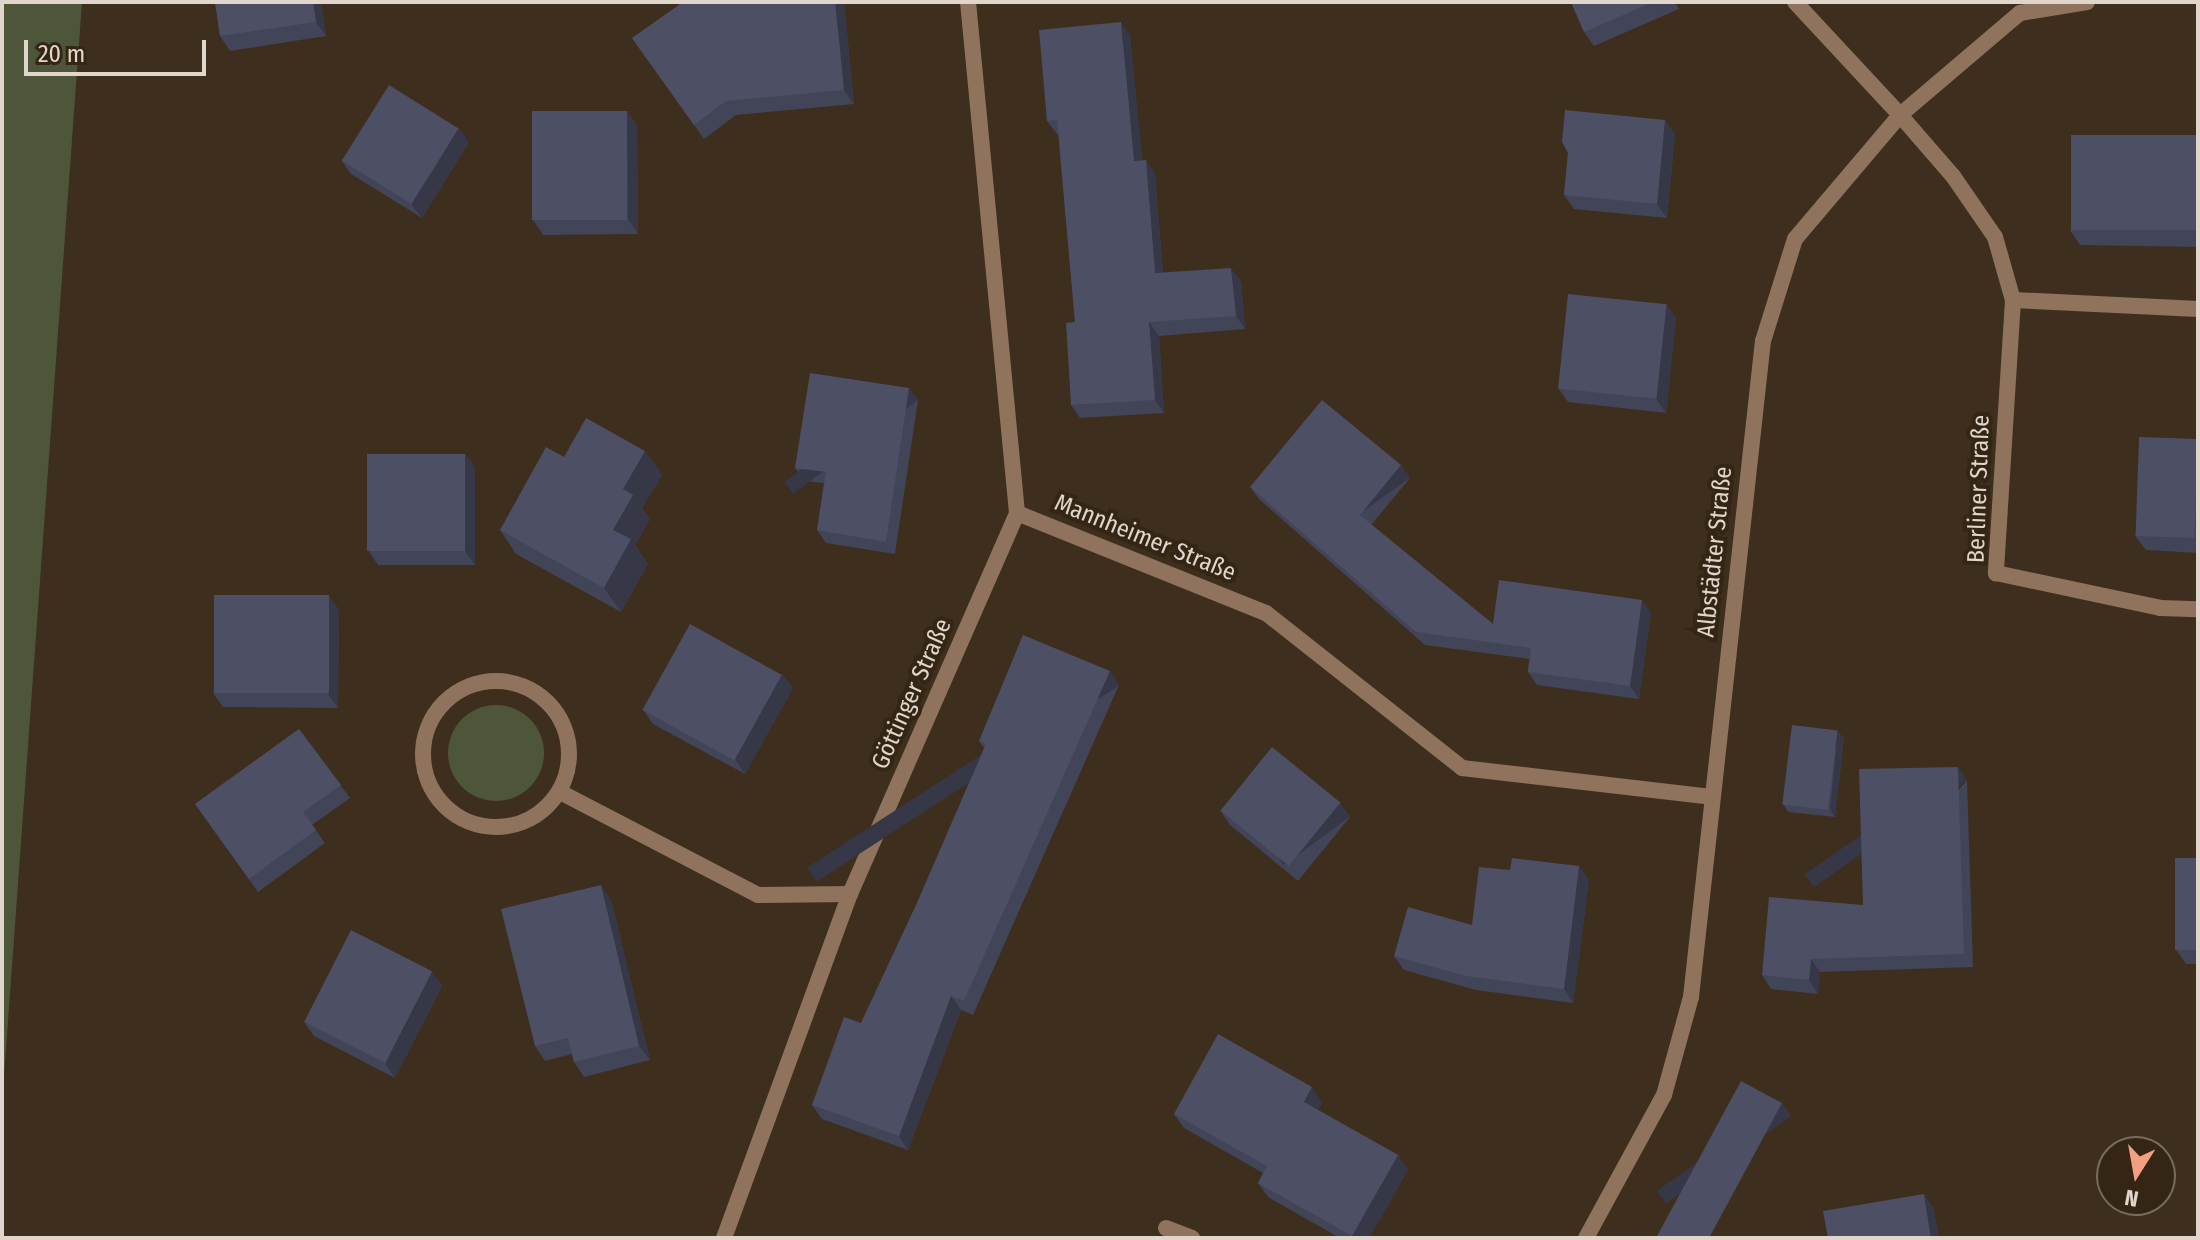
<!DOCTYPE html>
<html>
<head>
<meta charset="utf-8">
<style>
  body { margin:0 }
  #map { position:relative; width:2200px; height:1240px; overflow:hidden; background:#3e2e1d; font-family:"Fira Sans Condensed",sans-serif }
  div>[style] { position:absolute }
  .green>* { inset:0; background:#4e563a }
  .round { border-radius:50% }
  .lane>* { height:16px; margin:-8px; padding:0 8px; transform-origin:8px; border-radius:8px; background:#8f735d }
  .street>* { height:16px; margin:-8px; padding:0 8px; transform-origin:8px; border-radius:8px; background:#8f735d }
  .street>.ring { margin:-8px; padding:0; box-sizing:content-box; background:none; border:16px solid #8f735d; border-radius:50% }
  .wall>* { inset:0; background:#424457 }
  .shaded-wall>* { inset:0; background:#363747; transform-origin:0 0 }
  .building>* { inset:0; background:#4d4f65; transform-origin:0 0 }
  span { translate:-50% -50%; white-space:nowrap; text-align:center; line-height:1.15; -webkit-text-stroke:8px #342514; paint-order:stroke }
  .street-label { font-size:24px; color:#e0d6cb }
  .frame { position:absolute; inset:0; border:4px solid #e0d6cb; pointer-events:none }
  .north { position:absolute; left:2096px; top:1136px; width:80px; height:80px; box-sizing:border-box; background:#342514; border:2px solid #796c5d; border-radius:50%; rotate:191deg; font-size:22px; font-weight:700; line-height:32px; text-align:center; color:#e0d6cb }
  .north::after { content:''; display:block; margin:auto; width:28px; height:36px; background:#f3a082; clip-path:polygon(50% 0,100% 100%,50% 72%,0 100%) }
  .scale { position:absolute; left:24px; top:40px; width:182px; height:36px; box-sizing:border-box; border:4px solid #e0d6cb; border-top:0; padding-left:10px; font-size:24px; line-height:28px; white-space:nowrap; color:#e0d6cb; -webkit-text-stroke:6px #342514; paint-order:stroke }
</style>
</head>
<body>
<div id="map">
  <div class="green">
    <i style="clip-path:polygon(2px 2px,82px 2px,2px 1104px)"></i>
    <i class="round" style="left:448px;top:705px;width:96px;height:96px"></i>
  </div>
  <div class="lane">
    <i style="left:1900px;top:115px;width:81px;rotate:49deg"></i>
    <i style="left:1953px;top:176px;width:74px;rotate:55.5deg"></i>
    <i style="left:1995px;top:237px;width:66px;rotate:74.1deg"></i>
    <i style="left:2198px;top:309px;width:185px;rotate:-177.2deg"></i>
    <i style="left:2013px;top:300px;width:274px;rotate:93.6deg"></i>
    <i style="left:1996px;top:573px;width:168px;rotate:12deg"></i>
    <i style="left:2160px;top:608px;width:38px;rotate:2deg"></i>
  </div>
  <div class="street">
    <i style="left:968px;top:2px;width:513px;rotate:84.52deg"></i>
    <i style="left:1017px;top:513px;width:268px;rotate:21.9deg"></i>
    <i style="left:1266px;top:613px;width:250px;rotate:38.3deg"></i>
    <i style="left:1462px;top:768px;width:251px;rotate:6.6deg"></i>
    <i style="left:1795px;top:2px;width:154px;rotate:47.1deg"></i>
    <i class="ring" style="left:423px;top:681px;width:130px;height:130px"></i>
    <i style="left:560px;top:792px;width:223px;rotate:27.5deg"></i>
    <i style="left:758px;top:895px;width:92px;rotate:-0.6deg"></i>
    <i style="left:1166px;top:1228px;width:28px;rotate:21deg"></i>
    <i style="left:724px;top:1238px;width:366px;rotate:-69.9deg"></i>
    <i style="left:850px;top:894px;width:416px;rotate:-66.3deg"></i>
    <i style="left:1586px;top:1238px;width:163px;rotate:-61.4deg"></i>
    <i style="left:1664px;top:1095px;width:102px;rotate:-74.6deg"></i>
    <i style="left:1691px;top:997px;width:660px;rotate:-83.74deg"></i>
    <i style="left:1763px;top:341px;width:107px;rotate:-72.6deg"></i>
    <i style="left:1795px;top:239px;width:162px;rotate:-49.7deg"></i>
    <i style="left:1900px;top:115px;width:157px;rotate:-40.4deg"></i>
    <i style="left:2020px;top:13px;width:68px;rotate:-9.3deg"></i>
  </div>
  <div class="wall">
    <i style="clip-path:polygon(215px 2px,321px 2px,326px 36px,230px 51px,220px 36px)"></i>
    <i style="clip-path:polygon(844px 2px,854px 104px,736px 115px,704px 139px,632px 38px)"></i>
    <i style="clip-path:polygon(1571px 2px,1675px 2px,1679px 9px,1594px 46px,1584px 32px)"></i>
    <i style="clip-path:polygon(1130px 35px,1142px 161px,1146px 160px,1155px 174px,1163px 273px,1241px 281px,1245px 329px,1159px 336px,1164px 413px,1080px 418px,1071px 405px,1075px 322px,1059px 134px,1057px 134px,1047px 121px)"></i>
    <i style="clip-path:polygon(627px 111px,637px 126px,638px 234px,543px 235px,533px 220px)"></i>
    <i style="clip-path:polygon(1675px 134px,1667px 218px,1574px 209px,1564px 195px,1568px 153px)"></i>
    <i style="clip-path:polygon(2198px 136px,2198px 247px,2080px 245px,2070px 230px)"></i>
    <i style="clip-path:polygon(469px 142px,422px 218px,351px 174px,341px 160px)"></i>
    <i style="clip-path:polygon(1666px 304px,1676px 318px,1666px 413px,1568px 402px,1558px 388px)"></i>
    <i style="clip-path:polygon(909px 388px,918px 400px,895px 554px,826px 543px,817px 530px,824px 483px,804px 481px,795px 468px)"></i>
    <i style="clip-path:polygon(2198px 439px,2198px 553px,2146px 550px,2135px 536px)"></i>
    <i style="clip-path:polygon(645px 451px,662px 475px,642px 508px,650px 519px,635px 545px,648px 564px,621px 612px,516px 554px,500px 530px,564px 457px)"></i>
    <i style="clip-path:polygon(465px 454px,475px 468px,475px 565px,378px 565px,368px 550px)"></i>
    <i style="clip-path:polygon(1401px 465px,1410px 478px,1371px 525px,1493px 624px,1651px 613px,1639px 699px,1537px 685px,1528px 672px,1529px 659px,1425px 645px,1259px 499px,1250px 487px)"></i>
    <i style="clip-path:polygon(329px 596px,339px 610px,338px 708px,223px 707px,213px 693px)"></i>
    <i style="clip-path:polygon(782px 674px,793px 688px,745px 774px,653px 724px,643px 710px)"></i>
    <i style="clip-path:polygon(1119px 685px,973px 1015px,961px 1010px,908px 1150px,822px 1119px,812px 1105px,861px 1023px,917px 903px,984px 748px,979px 741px)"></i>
    <i style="clip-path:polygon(299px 729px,350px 798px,312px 825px,325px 843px,258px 892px,195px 804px)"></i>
    <i style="clip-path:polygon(1844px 738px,1835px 817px,1788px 812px,1783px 804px)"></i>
    <i style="clip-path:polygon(1967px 780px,1973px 967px,1820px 972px,1818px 994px,1771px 989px,1762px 975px,1863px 905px)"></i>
    <i style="clip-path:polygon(1340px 803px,1350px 817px,1298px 881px,1230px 825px,1220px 810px)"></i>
    <i style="clip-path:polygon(2198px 858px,2198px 964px,2186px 964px,2176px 950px)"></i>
    <i style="clip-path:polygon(1579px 866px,1589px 880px,1573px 1003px,1476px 990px,1404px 970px,1394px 956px,1472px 925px,1510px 870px)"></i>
    <i style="clip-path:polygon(611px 900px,650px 1060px,584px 1077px,574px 1062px,572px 1054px,545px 1061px,535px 1046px)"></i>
    <i style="clip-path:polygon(432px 972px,442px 986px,395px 1078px,314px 1036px,304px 1022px)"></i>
    <i style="clip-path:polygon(1322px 1102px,1318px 1110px,1398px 1155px,1408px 1170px,1369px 1238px,1340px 1238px,1268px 1197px,1258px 1183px,1263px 1173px,1184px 1128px,1174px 1114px)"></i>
  </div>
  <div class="shaded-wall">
    <i style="clip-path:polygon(313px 2px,321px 2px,326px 36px,316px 22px)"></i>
    <i style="clip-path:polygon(835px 2px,844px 2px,854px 104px,844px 90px)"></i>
    <i style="clip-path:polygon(1121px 22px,1130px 35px,1144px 175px,1134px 161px)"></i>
    <i style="clip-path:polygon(627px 111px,637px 126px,638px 234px,628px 219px)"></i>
    <i style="clip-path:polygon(1665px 120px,1675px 134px,1667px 218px,1657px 204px)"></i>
    <i style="clip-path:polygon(459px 128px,469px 142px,422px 218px,411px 204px)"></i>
    <i style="clip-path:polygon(1146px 160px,1155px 174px,1164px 287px,1155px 273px)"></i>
    <i style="clip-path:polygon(1231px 268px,1241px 281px,1245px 329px,1236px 316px)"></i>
    <i style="clip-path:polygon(1666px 304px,1676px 318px,1666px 413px,1656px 399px)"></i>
    <i style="clip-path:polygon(1149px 322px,1159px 336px,1164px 413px,1155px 400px)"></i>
    <i style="left:909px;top:388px;width:15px;height:156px;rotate:53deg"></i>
    <i style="clip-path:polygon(645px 451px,662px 475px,642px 508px,650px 519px,635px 545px,648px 564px,621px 612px,604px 588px,613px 530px,623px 489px)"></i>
    <i style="clip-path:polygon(465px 454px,475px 468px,475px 565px,465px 551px)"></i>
    <i style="left:1401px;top:465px;width:16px;height:65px;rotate:55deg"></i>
    <i style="clip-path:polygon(329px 596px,339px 610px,338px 708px,328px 694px)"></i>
    <i style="clip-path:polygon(1642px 600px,1651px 613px,1639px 699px,1630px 686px)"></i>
    <i style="left:1110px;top:671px;width:17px;height:361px;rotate:57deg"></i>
    <i style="clip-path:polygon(782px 674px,793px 688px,745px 774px,735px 759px)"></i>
    <i style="clip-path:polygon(1838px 731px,1844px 738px,1835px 817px,1830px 809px)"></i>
    <i style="left:1958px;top:767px;width:16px;height:187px;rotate:55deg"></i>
    <i style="left:1340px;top:803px;width:17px;height:82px;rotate:54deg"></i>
    <i style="clip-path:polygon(1579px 866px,1589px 880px,1573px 1003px,1564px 989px)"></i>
    <i style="clip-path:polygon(601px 885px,611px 900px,650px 1060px,639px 1046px)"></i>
    <i style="clip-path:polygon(1811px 959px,1820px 972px,1818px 994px,1809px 980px)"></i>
    <i style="clip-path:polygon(432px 972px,442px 986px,395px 1078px,385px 1063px)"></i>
    <i style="clip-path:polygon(951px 996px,961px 1010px,908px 1150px,899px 1136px)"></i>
    <i style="clip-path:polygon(1312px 1087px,1322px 1102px,1314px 1117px,1304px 1102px)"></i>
    <i style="left:1782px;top:1103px;width:16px;height:153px;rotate:55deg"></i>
    <i style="clip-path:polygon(1398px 1155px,1408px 1170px,1369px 1238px,1354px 1238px,1352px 1236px)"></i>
    <i style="clip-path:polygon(1924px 1194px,1934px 1208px,1939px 1238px,1931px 1238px)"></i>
  </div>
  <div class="building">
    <i style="clip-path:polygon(215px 2px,313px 2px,316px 22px,220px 36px)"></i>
    <i style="clip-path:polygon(683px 2px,835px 2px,844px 90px,726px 101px,694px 125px,632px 38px)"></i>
    <i style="clip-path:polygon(1571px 2px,1653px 2px,1584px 32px)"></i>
    <i style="clip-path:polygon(1121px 22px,1134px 161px,1146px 160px,1155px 273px,1231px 268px,1236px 316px,1149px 322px,1155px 400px,1071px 405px,1066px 323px,1075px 322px,1057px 120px,1047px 121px,1039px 30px)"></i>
    <i style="left:389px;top:85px;width:82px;height:89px;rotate:32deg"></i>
    <i style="clip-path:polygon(1565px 110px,1665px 120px,1657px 204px,1564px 195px,1568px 153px,1562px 142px)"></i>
    <i style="left:532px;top:111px;width:95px;height:109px"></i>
    <i style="left:2071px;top:135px;width:127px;height:95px"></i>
    <i style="left:1568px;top:294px;width:99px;height:95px;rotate:6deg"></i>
    <i style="clip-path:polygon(810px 373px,909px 388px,886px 542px,817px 530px,826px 472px,795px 468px)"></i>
    <i style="clip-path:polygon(1322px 400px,1401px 465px,1360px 515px,1493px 624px,1499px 580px,1642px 600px,1630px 686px,1528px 672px,1531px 648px,1416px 632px,1250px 487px)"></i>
    <i style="clip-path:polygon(586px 418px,645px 451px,623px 489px,633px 495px,613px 530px,631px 539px,604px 588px,500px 530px,546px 447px,564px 457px)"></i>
    <i style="left:2139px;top:437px;width:59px;height:99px;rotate:2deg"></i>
    <i style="left:465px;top:454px;width:97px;height:98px;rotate:90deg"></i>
    <i style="left:214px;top:595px;width:115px;height:98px"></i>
    <i style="left:690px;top:624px;width:105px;height:98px;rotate:29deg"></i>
    <i style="clip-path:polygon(1023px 635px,1110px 671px,964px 1001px,951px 996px,899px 1136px,812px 1105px,844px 1017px,861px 1023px,917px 903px,986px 744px,979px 741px)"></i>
    <i style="left:1792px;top:725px;width:46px;height:80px;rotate:7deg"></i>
    <i style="clip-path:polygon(299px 729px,341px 785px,303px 812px,316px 830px,249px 879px,195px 804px)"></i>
    <i style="left:1272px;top:747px;width:88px;height:82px;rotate:39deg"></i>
    <i style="clip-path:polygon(1958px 767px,1964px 954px,1811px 959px,1809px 980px,1762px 975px,1769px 897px,1863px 905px,1859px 769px)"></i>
    <i style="clip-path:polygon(1512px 858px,1579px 866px,1564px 989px,1466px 976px,1394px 956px,1408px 907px,1472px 925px,1479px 867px,1510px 870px)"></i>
    <i style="left:2175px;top:858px;width:23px;height:92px"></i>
    <i style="clip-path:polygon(601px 885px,639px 1046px,574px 1062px,568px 1038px,535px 1046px,501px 909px)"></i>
    <i style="left:351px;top:930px;width:91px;height:103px;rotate:27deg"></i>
    <i style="clip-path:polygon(1218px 1034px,1312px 1087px,1304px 1102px,1398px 1155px,1352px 1236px,1258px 1183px,1267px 1166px,1174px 1114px)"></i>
    <i style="clip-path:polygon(1741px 1081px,1782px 1103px,1709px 1238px,1656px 1238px)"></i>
    <i style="clip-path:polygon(1924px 1194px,1931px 1238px,1828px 1238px,1823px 1211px)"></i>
  </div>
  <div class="street-label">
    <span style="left:1979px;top:489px;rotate:-88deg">Berliner Straße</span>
    <span style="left:1145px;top:538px;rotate:22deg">Mannheimer Straße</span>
    <span style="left:1715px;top:552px;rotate:-84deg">Albstädter Straße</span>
    <span style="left:912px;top:694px;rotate:-66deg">Göttinger Straße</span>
  </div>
  <div class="frame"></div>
  <div class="north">N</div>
  <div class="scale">20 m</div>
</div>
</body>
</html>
